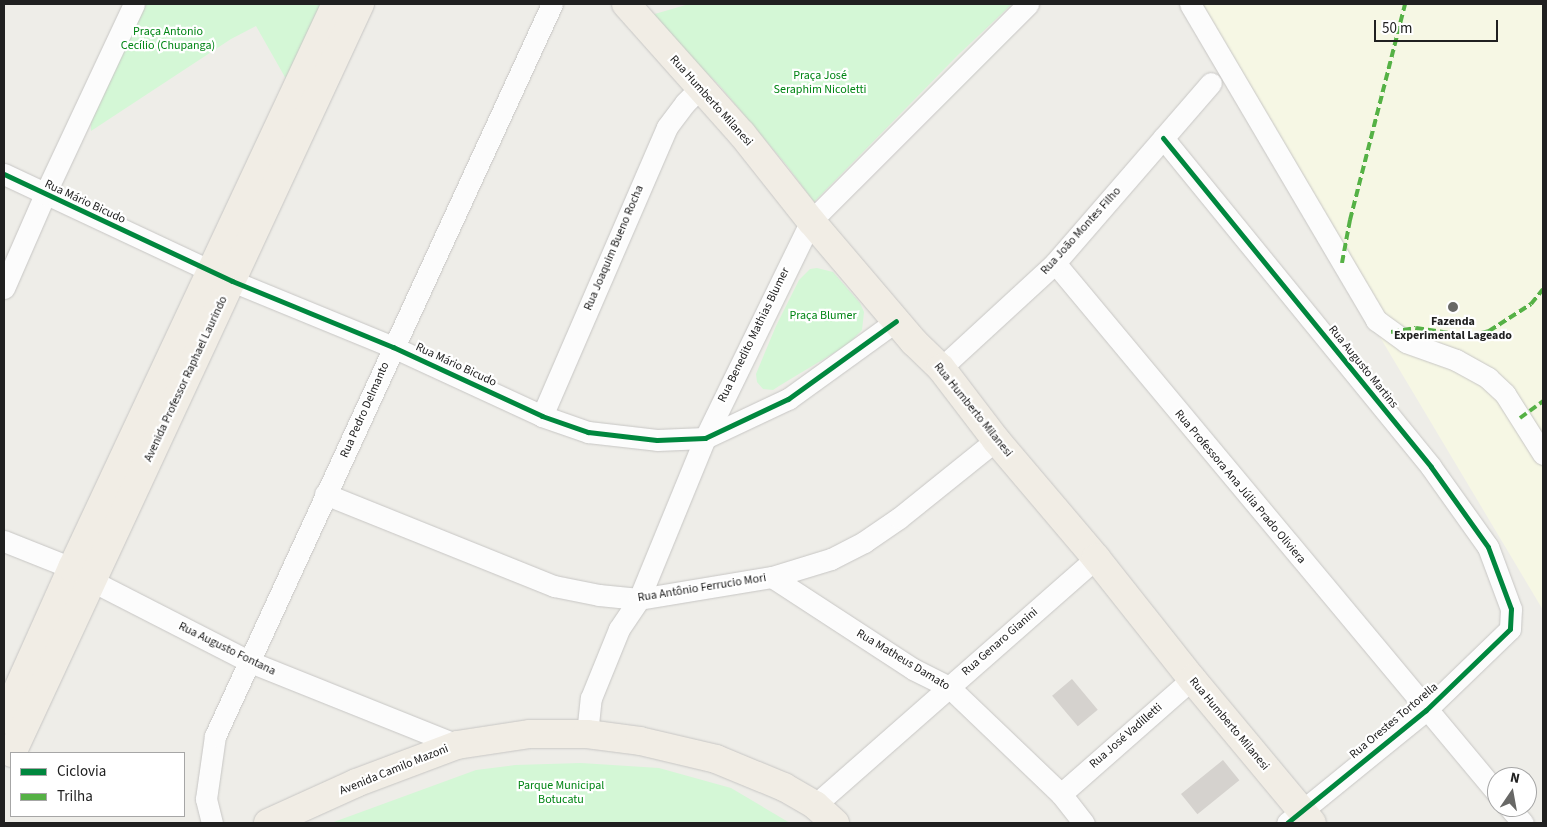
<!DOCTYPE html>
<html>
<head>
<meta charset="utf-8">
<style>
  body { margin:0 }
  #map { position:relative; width:1547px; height:827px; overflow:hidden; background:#eeede8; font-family:"Source Sans 3",sans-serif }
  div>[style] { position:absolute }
  .education>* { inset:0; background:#f6f7e4 }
  .park>* { inset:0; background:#d4f7d6 }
  .building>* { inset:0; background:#d5d2ce; transform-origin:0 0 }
  .roads { filter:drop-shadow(0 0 1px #c7c6c4) drop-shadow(0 0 1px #c7c6c4) }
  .minor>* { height:21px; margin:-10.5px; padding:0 10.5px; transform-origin:10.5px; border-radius:10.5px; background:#fcfcfc }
  .major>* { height:28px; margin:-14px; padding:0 14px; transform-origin:14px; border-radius:14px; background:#f1ede5 }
  .quiet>* { height:4px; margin-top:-2px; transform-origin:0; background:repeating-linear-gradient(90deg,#55b145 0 8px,transparent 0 12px) }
  .cycleway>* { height:5px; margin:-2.5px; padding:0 2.5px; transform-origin:2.5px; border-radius:2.5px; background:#00873e }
  .dots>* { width:14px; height:14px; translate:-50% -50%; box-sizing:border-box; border:2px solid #fff; border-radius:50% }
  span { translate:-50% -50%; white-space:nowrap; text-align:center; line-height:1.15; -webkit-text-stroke:4.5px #fff; paint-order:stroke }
  .park-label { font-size:12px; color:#018514 }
  .street-label { font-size:12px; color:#202020 }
  .poi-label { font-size:12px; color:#202020; font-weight:700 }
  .frame { position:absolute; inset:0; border:5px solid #202020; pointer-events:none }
  .legend { position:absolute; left:10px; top:752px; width:175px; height:65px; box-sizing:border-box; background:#fff; border:1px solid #a6a6a6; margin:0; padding:6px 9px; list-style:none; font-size:15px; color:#202020 }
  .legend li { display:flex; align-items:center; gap:10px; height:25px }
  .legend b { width:25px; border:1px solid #a6a6a6 }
  .north { position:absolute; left:1487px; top:767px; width:50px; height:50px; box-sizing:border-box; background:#fff; border:1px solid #a6a6a6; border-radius:50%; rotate:12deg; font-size:14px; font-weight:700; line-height:20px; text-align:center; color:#202020 }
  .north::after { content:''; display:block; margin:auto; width:18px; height:22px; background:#686866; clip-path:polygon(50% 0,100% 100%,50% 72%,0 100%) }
  .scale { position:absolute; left:1374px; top:20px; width:124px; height:22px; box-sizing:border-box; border:2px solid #202020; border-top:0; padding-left:6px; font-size:15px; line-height:18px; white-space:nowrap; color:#202020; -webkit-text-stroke:4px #fff; paint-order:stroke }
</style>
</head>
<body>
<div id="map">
  <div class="education">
    <i style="clip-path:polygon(1181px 4px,1543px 4px,1543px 610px)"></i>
  </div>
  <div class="park">
    <i style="clip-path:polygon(145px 4px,321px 4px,286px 79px,256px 26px,231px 39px,91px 131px,91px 121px)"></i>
    <i style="clip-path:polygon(689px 4px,1012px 4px,958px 55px,814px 202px,788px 167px,719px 85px,648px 16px)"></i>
    <i style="clip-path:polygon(817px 268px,833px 272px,860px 303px,864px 312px,862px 330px,847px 345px,779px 386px,773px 390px,763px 389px,757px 382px,756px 374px,776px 326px,799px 280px,810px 269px)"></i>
    <i style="clip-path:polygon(581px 763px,659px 768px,731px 788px,790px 823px,331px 823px,476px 770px,515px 765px)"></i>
  </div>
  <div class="building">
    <i style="left:1072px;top:679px;width:40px;height:26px;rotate:50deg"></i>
    <i style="left:1223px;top:760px;width:26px;height:54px;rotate:51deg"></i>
  </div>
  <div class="roads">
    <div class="minor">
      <i style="left:1190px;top:4px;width:367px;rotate:59.5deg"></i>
      <i style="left:1376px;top:320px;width:37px;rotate:36deg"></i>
      <i style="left:1406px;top:342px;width:53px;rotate:19.8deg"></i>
      <i style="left:1456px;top:360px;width:37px;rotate:29deg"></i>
      <i style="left:1488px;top:378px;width:23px;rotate:43deg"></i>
      <i style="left:1505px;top:394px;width:71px;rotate:57.7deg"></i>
      <i style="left:1163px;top:138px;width:424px;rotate:50.8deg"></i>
      <i style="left:1431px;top:467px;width:98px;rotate:54.5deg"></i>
      <i style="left:1488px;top:547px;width:66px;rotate:69.6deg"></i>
      <i style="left:1511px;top:609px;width:20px;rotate:93deg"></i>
      <i style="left:1510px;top:629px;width:117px;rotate:136deg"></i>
      <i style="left:1426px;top:710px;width:179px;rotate:140.9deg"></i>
      <i style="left:4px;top:174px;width:252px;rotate:25.1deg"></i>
      <i style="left:232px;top:281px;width:174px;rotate:22.3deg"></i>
      <i style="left:393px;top:347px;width:164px;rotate:24.8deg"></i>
      <i style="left:542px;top:416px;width:49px;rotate:19.2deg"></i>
      <i style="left:588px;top:432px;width:69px;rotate:6.6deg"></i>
      <i style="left:657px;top:440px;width:48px;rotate:-2.4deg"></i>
      <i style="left:705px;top:438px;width:92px;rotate:-25.2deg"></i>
      <i style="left:788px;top:399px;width:133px;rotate:-35.8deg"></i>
      <i style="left:1055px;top:263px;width:690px;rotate:50.17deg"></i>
      <i style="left:4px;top:288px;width:103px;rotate:-66.4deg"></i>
      <i style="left:45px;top:194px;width:210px;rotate:-64.9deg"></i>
      <i style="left:941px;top:368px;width:155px;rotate:-42.6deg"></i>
      <i style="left:1055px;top:263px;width:238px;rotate:-49.1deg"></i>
      <i style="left:542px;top:416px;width:315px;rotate:-66.6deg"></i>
      <i style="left:667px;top:127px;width:30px;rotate:-53deg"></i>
      <i style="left:685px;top:103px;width:21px;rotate:-45deg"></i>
      <i style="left:325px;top:494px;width:247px;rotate:21.9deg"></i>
      <i style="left:554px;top:586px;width:46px;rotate:11.3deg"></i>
      <i style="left:599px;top:595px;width:40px;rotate:5.7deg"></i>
      <i style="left:639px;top:599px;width:135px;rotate:-9.4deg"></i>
      <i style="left:772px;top:577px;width:62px;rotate:-17deg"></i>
      <i style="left:831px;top:559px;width:37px;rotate:-27deg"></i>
      <i style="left:864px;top:542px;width:42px;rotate:-34.4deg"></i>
      <i style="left:899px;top:518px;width:124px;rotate:-38.8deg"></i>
      <i style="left:4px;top:541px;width:73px;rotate:21.7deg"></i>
      <i style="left:72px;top:568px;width:24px;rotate:33deg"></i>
      <i style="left:92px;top:581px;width:178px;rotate:27.1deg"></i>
      <i style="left:250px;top:662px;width:223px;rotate:21.8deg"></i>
      <i style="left:772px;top:577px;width:168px;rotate:33.1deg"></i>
      <i style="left:913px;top:669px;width:40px;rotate:26.6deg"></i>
      <i style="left:949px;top:687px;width:155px;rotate:43.7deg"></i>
      <i style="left:1061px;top:794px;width:37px;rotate:52deg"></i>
      <i style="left:587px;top:734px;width:36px;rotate:-84deg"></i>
      <i style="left:591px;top:698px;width:74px;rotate:-67.9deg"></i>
      <i style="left:619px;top:629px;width:36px;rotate:-56deg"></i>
      <i style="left:639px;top:599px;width:174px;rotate:-67.7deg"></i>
      <i style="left:705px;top:438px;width:242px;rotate:-64deg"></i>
      <i style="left:811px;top:221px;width:307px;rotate:-45deg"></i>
      <i style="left:1061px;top:794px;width:174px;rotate:-41.3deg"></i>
      <i style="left:815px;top:805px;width:374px;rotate:-41.3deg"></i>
      <i style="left:1509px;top:807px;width:21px;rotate:49deg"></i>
      <i style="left:212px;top:823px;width:25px;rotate:-104deg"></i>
      <i style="left:206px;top:799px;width:64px;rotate:-81.9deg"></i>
      <i style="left:215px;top:736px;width:806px;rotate:-65.28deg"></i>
    </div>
    <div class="major">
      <i style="left:626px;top:4px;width:174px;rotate:48.3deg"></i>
      <i style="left:742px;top:134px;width:111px;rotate:51.6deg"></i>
      <i style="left:811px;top:221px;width:159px;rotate:49.6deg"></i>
      <i style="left:914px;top:342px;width:37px;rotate:44deg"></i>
      <i style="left:941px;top:368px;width:91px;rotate:52.6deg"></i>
      <i style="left:996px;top:440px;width:155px;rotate:49.7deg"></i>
      <i style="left:1096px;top:558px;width:154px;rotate:51.6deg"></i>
      <i style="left:1192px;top:679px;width:187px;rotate:50.2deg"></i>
      <i style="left:4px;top:720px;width:167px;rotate:-65.9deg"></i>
      <i style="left:72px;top:568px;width:623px;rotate:-64.92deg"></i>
      <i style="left:12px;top:753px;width:826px;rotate:-65.08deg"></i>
      <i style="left:268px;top:823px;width:97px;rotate:-24.4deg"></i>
      <i style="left:356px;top:783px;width:108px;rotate:-20.6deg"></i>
      <i style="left:457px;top:745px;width:74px;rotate:-8.6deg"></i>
      <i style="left:530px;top:734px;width:57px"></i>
      <i style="left:587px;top:734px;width:53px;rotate:7.5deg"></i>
      <i style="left:640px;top:741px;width:78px;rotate:13.3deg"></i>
      <i style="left:716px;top:759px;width:74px;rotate:22.4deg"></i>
      <i style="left:784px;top:787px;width:36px;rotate:30deg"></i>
      <i style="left:815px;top:805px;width:27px;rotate:42deg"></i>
    </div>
  </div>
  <div class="quiet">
    <i style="left:1342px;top:263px;width:44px;rotate:-79.5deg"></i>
    <i style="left:1350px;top:220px;width:223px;rotate:-75.7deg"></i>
    <i style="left:1391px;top:332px;width:25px;rotate:-9deg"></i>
    <i style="left:1416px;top:328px;width:55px;rotate:8.4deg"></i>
    <i style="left:1470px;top:336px;width:20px;rotate:-15deg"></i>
    <i style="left:1489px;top:331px;width:50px;rotate:-32.7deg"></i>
    <i style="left:1531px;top:304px;width:19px;rotate:-51deg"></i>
    <i style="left:1520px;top:418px;width:29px;rotate:-36deg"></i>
  </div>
  <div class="cycleway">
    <i style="left:1163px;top:138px;width:424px;rotate:50.8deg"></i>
    <i style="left:1431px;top:467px;width:98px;rotate:54.5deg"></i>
    <i style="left:1488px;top:547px;width:66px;rotate:69.6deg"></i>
    <i style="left:1511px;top:609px;width:20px;rotate:93deg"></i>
    <i style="left:1510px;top:629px;width:117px;rotate:136deg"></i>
    <i style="left:1426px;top:710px;width:179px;rotate:140.9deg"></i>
    <i style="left:4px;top:174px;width:252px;rotate:25.1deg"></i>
    <i style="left:232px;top:281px;width:174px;rotate:22.3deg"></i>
    <i style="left:393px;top:347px;width:164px;rotate:24.8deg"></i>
    <i style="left:542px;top:416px;width:49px;rotate:19.2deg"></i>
    <i style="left:588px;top:432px;width:69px;rotate:6.6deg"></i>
    <i style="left:657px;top:440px;width:48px;rotate:-2.4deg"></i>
    <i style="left:705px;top:438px;width:92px;rotate:-25.2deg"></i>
    <i style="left:788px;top:399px;width:133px;rotate:-35.8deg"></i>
  </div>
  <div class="dots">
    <i style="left:1453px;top:307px;background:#686866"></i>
  </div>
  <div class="park-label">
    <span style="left:168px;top:39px">Praça Antonio<br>Cecílio (Chupanga)</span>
    <span style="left:820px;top:83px">Praça José<br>Seraphim Nicoletti</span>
    <span style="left:823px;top:316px">Praça Blumer</span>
    <span style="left:561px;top:793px">Parque Municipal<br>Botucatu</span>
  </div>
  <div class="street-label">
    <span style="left:711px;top:101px;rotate:48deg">Rua Humberto Milanesi</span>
    <span style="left:85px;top:202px;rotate:25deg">Rua Mário Bicudo</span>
    <span style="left:1081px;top:231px;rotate:-48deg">Rua João Montes Filho</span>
    <span style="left:614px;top:248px;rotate:-67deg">Rua Joaquim Bueno Rocha</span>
    <span style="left:754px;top:335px;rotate:-64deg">Rua Benedito Mathias Blumer</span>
    <span style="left:456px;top:365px;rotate:25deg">Rua Mário Bicudo</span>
    <span style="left:1363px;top:367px;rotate:51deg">Rua Augusto Martins</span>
    <span style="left:186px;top:379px;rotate:-65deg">Avenida Professor Raphael Laurindo</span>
    <span style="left:365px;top:410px;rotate:-66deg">Rua Pedro Delmanto</span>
    <span style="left:973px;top:410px;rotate:51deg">Rua Humberto Milanesi</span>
    <span style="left:1240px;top:487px;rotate:50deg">Rua Professora Ana Júlia Prado Oliviera</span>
    <span style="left:702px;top:588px;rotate:-9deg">Rua Antônio Ferrucio Mori</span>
    <span style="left:1000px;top:642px;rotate:-41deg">Rua Genaro Gianini</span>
    <span style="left:227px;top:649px;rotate:26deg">Rua Augusto Fontana</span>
    <span style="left:903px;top:660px;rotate:31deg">Rua Matheus Damato</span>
    <span style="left:1394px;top:721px;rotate:-40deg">Rua Orestes Tortorella</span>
    <span style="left:1229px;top:724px;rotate:50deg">Rua Humberto Milanesi</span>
    <span style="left:1126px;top:736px;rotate:-41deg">Rua José Vadilletti</span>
    <span style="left:394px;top:770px;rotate:-22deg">Avenida Camilo Mazoni</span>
  </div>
  <div class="poi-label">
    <span style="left:1453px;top:329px">Fazenda<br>Experimental Lageado</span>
  </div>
  <div class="frame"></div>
  <ul class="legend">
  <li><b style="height:6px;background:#00873e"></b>Ciclovia</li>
  <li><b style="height:6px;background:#55b145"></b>Trilha</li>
  </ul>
  <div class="north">N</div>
  <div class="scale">50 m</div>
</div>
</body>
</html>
